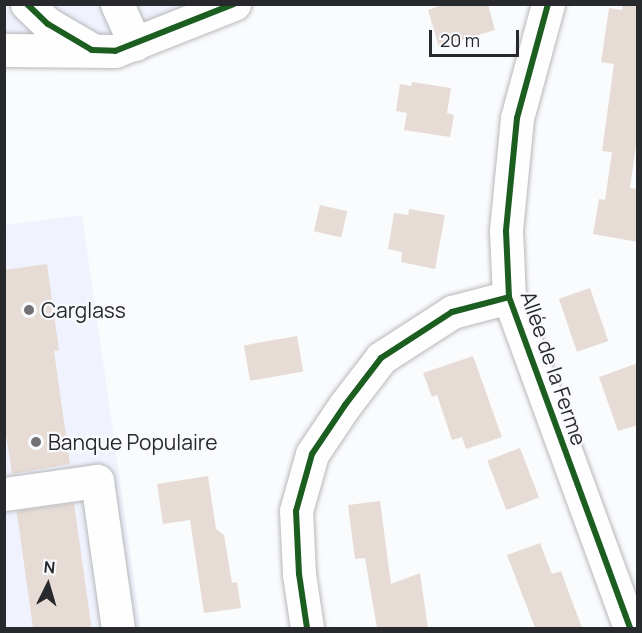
<!DOCTYPE html>
<html>
<head>
<meta charset="utf-8">
<style>
  body { margin:0 }
  #map { position:relative; width:642px; height:633px; overflow:hidden; background:#fafbfd; font-family:Manrope,sans-serif }
  div>[style] { position:absolute }
  .built>* { inset:0; background:#f0f3fe }
  .building>* { inset:0; background:#e7dcd5; transform-origin:0 0 }
  .roads { filter:drop-shadow(0 0 2px #b7b8ba) drop-shadow(0 0 2px #b7b8ba) }
  .minor>* { height:33px; margin:-16.5px; padding:0 16.5px; transform-origin:16.5px; border-radius:16.5px; background:#fefeff }
  .cycleway>* { height:6px; margin:-3px; padding:0 3px; transform-origin:3px; border-radius:3px; background:#1b5e20 }
  .dots>* { width:16px; height:16px; translate:-50% -50%; box-sizing:border-box; border:3px solid #f9fafe; border-radius:50% }
  span { translate:-50% -50%; white-space:nowrap; text-align:center; line-height:1.15; -webkit-text-stroke:4.5px #f9fafe; paint-order:stroke }
  .poi-label { font-size:21px; color:#28292d }
  .left { translate:0 -50%; text-align:left }
  .street-label { font-size:21px; color:#28292d }
  .frame { position:absolute; inset:0; border:6px solid #28292d; pointer-events:none }
  .north { position:absolute; left:18px; top:555px; width:60px; height:60px; -webkit-text-stroke:4px #f9fafe; paint-order:stroke; rotate:5deg; font-size:16px; font-weight:700; line-height:24px; text-align:center; color:#28292d }
  .north::after { content:''; display:block; margin:auto; width:21px; height:27px; background:#28292d; clip-path:polygon(50% 0,100% 100%,50% 72%,0 100%) }
  .scale { position:absolute; left:429px; top:30px; width:90px; height:27px; box-sizing:border-box; border:3px solid #28292d; border-top:0; padding-left:8px; font-size:18px; line-height:21px; white-space:nowrap; color:#28292d; -webkit-text-stroke:4px #f9fafe; paint-order:stroke }
</style>
</head>
<body>
<div id="map">
  <div class="built">
    <i style="clip-path:polygon(4px 5px,234px 5px,135px 44px,5px 50px)"></i>
    <i style="clip-path:polygon(82px 215px,141px 628px,5px 628px,4px 225px)"></i>
  </div>
  <div class="building">
    <i style="clip-path:polygon(445px 4px,488px 4px,495px 30px,439px 47px,428px 10px)"></i>
    <i style="clip-path:polygon(623px 4px,638px 4px,638px 131px,630px 188px,638px 189px,638px 242px,593px 234px,599px 199px,605px 200px,612px 152px,602px 151px,614px 64px,601px 62px,609px 8px,622px 10px)"></i>
    <i style="clip-path:polygon(412px 82px,451px 88px,447px 113px,454px 115px,450px 137px,404px 130px,407px 113px,396px 111px,400px 84px,411px 86px)"></i>
    <i style="left:320px;top:205px;width:28px;height:27px;rotate:13deg"></i>
    <i style="clip-path:polygon(409px 209px,445px 215px,435px 269px,401px 262px,402px 252px,388px 249px,394px 213px,408px 215px)"></i>
    <i style="clip-path:polygon(47px 264px,59px 350px,54px 351px,70px 464px,12px 474px,4px 421px,4px 270px)"></i>
    <i style="left:590px;top:288px;width:56px;height:33px;rotate:71deg"></i>
    <i style="left:297px;top:336px;width:36px;height:54px;rotate:80deg"></i>
    <i style="clip-path:polygon(473px 356px,502px 437px,466px 449px,462px 437px,452px 440px,437px 395px,432px 397px,423px 373px)"></i>
    <i style="clip-path:polygon(638px 363px,638px 425px,618px 431px,599px 377px)"></i>
    <i style="left:520px;top:448px;width:53px;height:35px;rotate:69deg"></i>
    <i style="clip-path:polygon(208px 476px,216px 529px,224px 535px,232px 583px,237px 582px,241px 608px,204px 613px,190px 520px,163px 524px,157px 484px)"></i>
    <i style="clip-path:polygon(380px 501px,391px 584px,420px 573px,428px 628px,377px 628px,365px 558px,355px 559px,348px 505px)"></i>
    <i style="left:74px;top:503px;width:126px;height:58px;rotate:82deg"></i>
    <i style="clip-path:polygon(540px 543px,552px 574px,561px 571px,582px 628px,535px 628px,507px 555px)"></i>
  </div>
  <div class="roads">
    <div class="minor">
      <i style="left:27px;top:4px;width:29px;rotate:44deg"></i>
      <i style="left:48px;top:24px;width:50px;rotate:30.2deg"></i>
      <i style="left:117px;top:4px;width:44px;rotate:65.8deg"></i>
      <i style="left:548px;top:4px;width:118px;rotate:105.2deg"></i>
      <i style="left:517px;top:118px;width:114px;rotate:95.6deg"></i>
      <i style="left:506px;top:231px;width:66px;rotate:87.4deg"></i>
      <i style="left:509px;top:297px;width:352px;rotate:69.9deg"></i>
      <i style="left:4px;top:50px;width:111px;rotate:0.5deg"></i>
      <i style="left:115px;top:51px;width:128px;rotate:-21.6deg"></i>
      <i style="left:4px;top:494px;width:94px;rotate:-8deg"></i>
      <i style="left:97px;top:481px;width:148px;rotate:81.9deg"></i>
      <i style="left:307px;top:628px;width:55px;rotate:-98.4deg"></i>
      <i style="left:299px;top:574px;width:63px;rotate:-92.7deg"></i>
      <i style="left:296px;top:511px;width:59px;rotate:-74.3deg"></i>
      <i style="left:312px;top:454px;width:59px;rotate:-56deg"></i>
      <i style="left:345px;top:405px;width:59px;rotate:-52.5deg"></i>
      <i style="left:381px;top:358px;width:85px;rotate:-32.9deg"></i>
      <i style="left:452px;top:312px;width:59px;rotate:-14.7deg"></i>
    </div>
  </div>
  <div class="cycleway">
    <i style="left:27px;top:4px;width:29px;rotate:44deg"></i>
    <i style="left:48px;top:24px;width:51px;rotate:30.6deg"></i>
    <i style="left:92px;top:50px;width:23px;rotate:2deg"></i>
    <i style="left:115px;top:51px;width:128px;rotate:-21.6deg"></i>
    <i style="left:548px;top:4px;width:118px;rotate:105.2deg"></i>
    <i style="left:517px;top:118px;width:114px;rotate:95.6deg"></i>
    <i style="left:506px;top:231px;width:66px;rotate:87.4deg"></i>
    <i style="left:509px;top:297px;width:352px;rotate:69.9deg"></i>
    <i style="left:307px;top:628px;width:55px;rotate:-98.4deg"></i>
    <i style="left:299px;top:574px;width:63px;rotate:-92.7deg"></i>
    <i style="left:296px;top:511px;width:59px;rotate:-74.3deg"></i>
    <i style="left:312px;top:454px;width:59px;rotate:-56deg"></i>
    <i style="left:345px;top:405px;width:59px;rotate:-52.5deg"></i>
    <i style="left:381px;top:358px;width:85px;rotate:-32.9deg"></i>
    <i style="left:452px;top:312px;width:59px;rotate:-14.7deg"></i>
  </div>
  <div class="dots">
    <i style="left:29px;top:310px;background:#727276"></i>
    <i style="left:36px;top:442px;background:#727276"></i>
  </div>
  <div class="poi-label">
    <span class="left" style="left:41px;top:310px">Carglass</span>
    <span class="left" style="left:48px;top:442px">Banque Populaire</span>
  </div>
  <div class="street-label">
    <span style="left:554px;top:368px;rotate:71deg">Allée de la Ferme</span>
  </div>
  <div class="frame"></div>
  <div class="north">N</div>
  <div class="scale">20 m</div>
</div>
</body>
</html>
